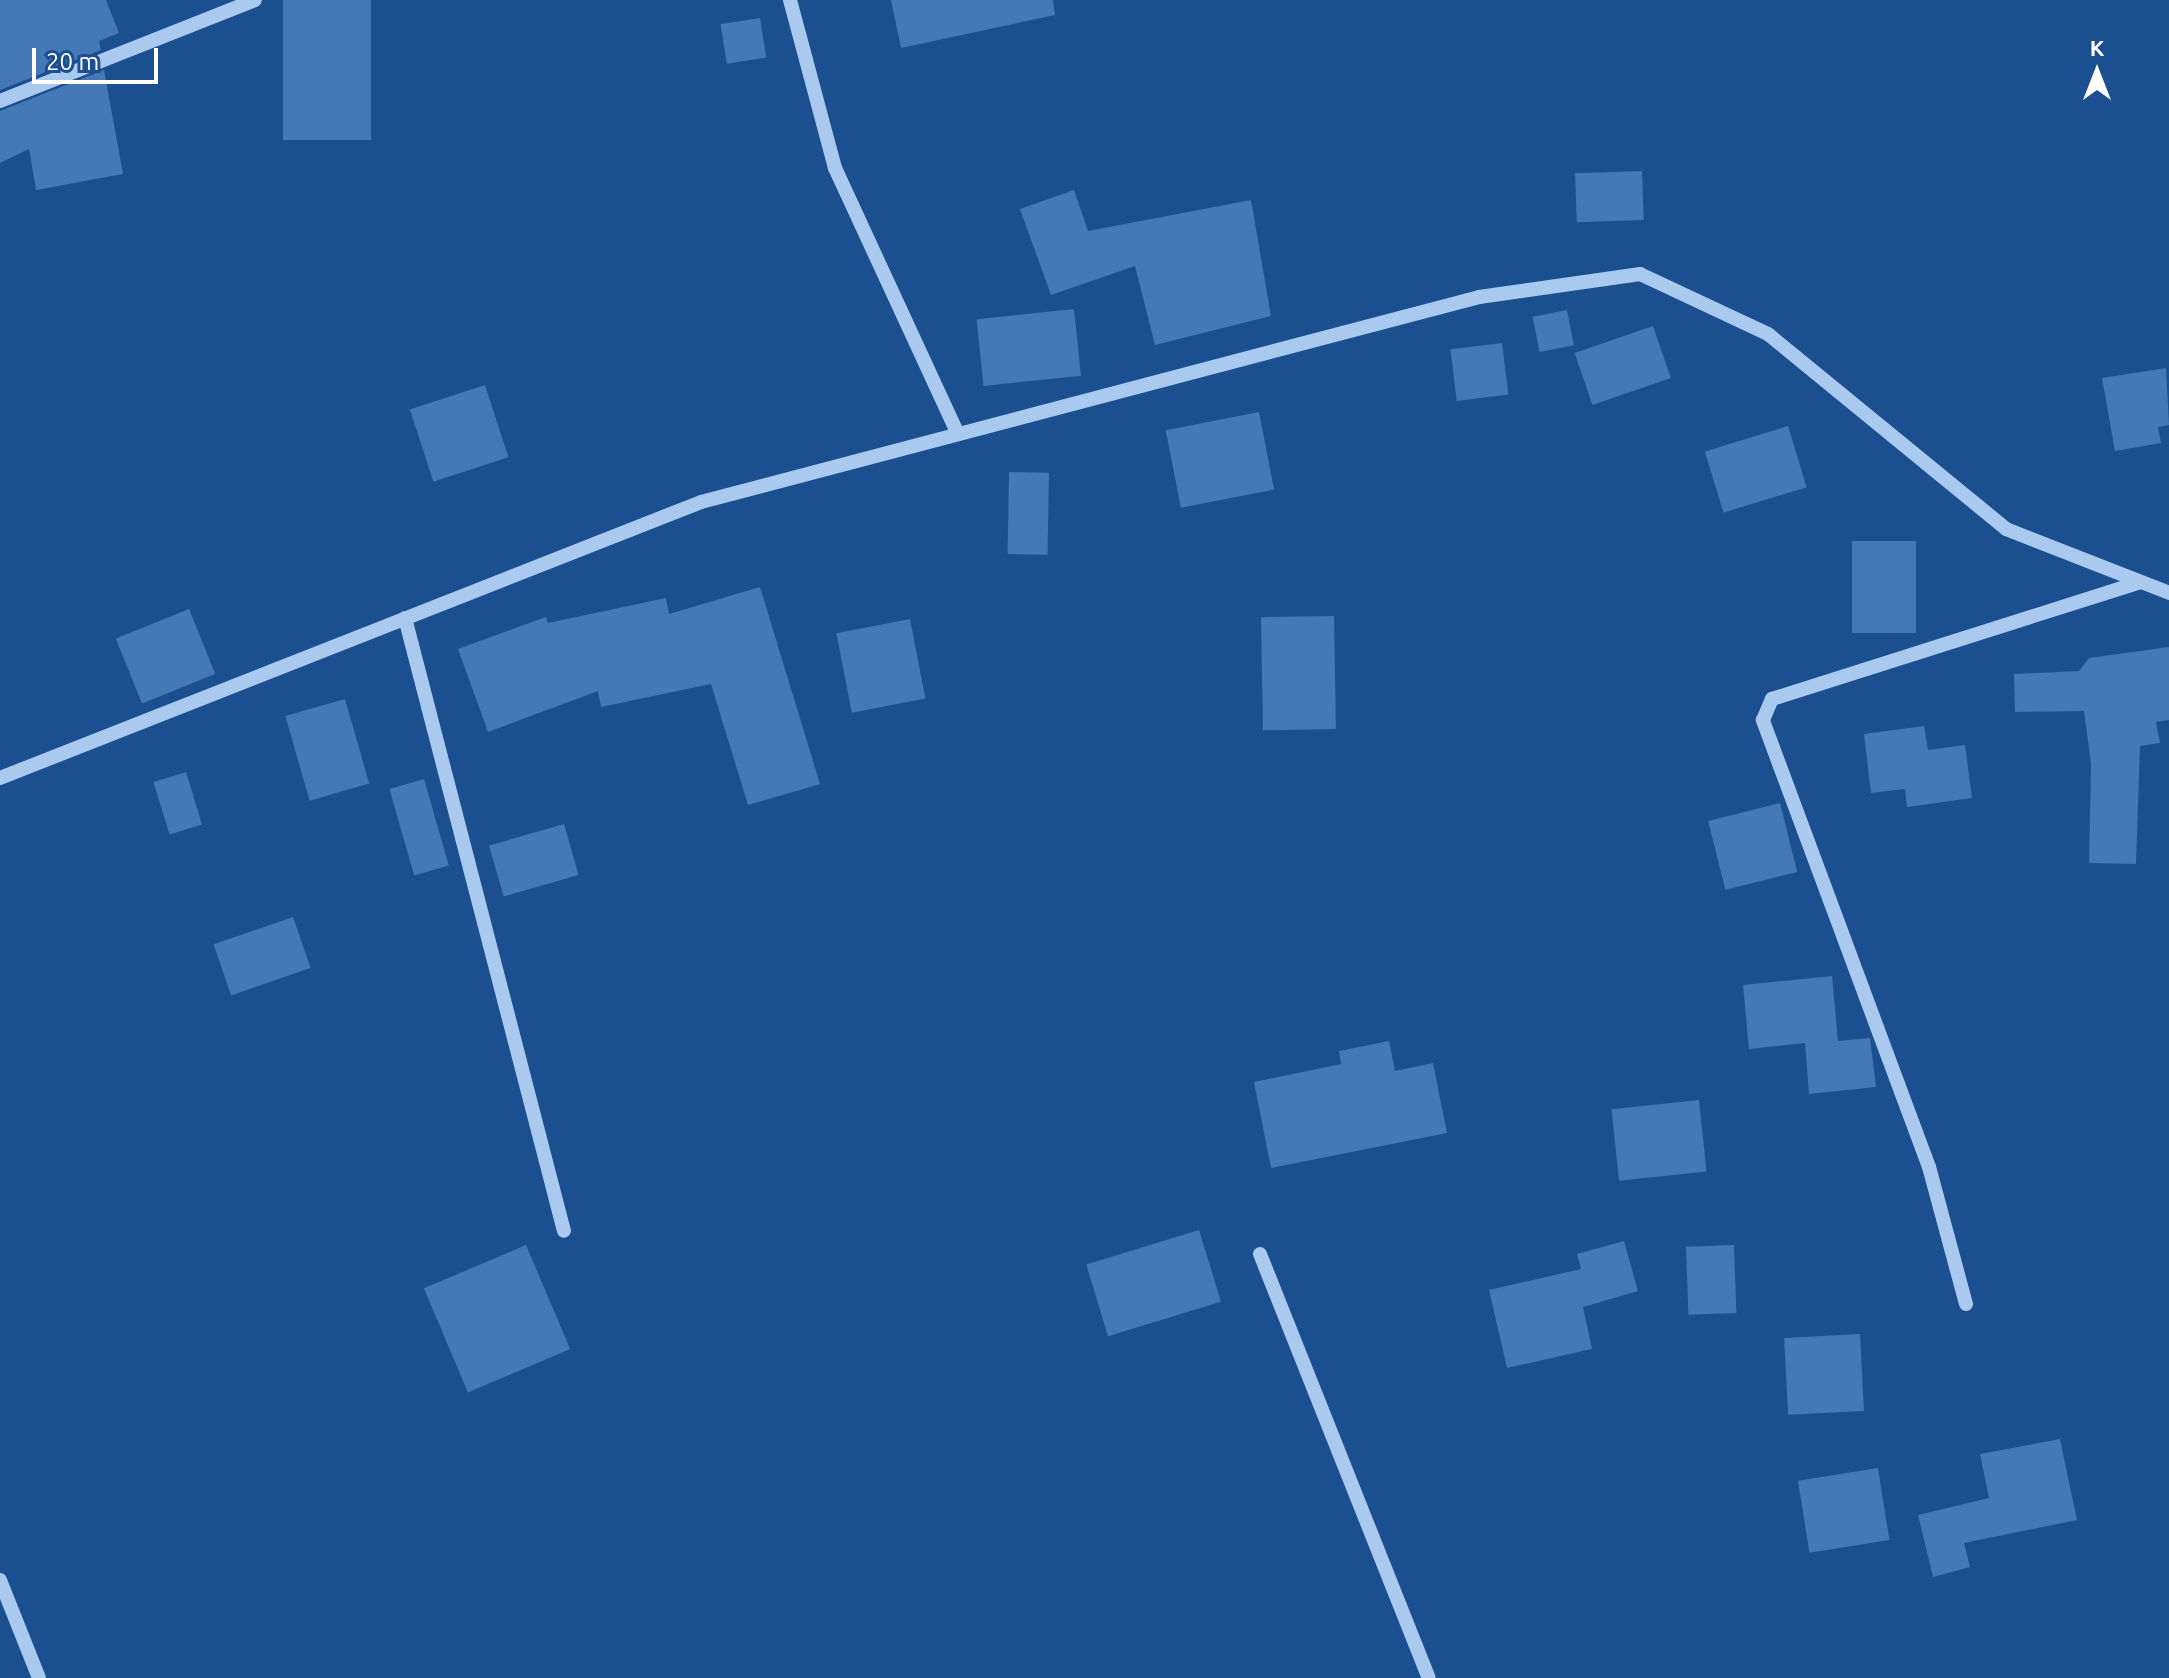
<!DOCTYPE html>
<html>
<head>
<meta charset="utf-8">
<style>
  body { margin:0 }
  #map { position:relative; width:2169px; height:1678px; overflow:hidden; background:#1b4f8f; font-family:Ubuntu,sans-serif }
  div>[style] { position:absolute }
  .building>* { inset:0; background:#4478b7; transform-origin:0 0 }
  .minor>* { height:14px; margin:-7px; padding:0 7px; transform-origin:7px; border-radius:7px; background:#a9c9ee }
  span { translate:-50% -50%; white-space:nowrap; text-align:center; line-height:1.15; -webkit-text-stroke:6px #1b4f8f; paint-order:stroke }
  .north { position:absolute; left:2057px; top:32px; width:80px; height:80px; -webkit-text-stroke:6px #1b4f8f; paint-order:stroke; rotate:0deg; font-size:22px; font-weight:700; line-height:32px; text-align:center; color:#fff }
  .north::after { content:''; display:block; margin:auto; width:28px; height:36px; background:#fff; clip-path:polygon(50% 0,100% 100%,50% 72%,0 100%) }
  .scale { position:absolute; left:32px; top:48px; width:126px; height:36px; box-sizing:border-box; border:4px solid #fff; border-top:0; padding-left:10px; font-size:24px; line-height:28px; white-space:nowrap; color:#fff; -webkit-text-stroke:6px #1b4f8f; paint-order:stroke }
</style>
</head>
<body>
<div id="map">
  <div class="building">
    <i style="clip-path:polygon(0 0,106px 0,119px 33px,99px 41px,101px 50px,0 90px)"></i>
    <i style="left:283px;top:0;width:88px;height:140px"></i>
    <i style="clip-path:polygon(891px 0,1053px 0,1055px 15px,901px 48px)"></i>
    <i style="left:760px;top:18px;width:40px;height:40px;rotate:81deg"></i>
    <i style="clip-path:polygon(104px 70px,123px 174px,36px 190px,29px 149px,0 163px,0 111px)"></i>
    <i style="left:1642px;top:171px;width:49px;height:67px;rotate:88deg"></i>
    <i style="clip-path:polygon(1074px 190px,1088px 231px,1251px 200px,1271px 316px,1155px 345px,1135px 266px,1051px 295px,1020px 209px)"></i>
    <i style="left:1074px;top:309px;width:67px;height:98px;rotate:84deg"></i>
    <i style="left:1567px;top:310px;width:36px;height:35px;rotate:79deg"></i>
    <i style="left:1653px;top:326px;width:55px;height:83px;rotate:71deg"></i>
    <i style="left:1502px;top:343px;width:52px;height:52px;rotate:83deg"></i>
    <i style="clip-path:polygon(2166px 368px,2169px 425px,2158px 427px,2161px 443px,2115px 451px,2102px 378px)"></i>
    <i style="left:485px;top:385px;width:76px;height:79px;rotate:72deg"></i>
    <i style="left:1259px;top:412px;width:79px;height:95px;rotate:79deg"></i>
    <i style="left:1788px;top:426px;width:64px;height:87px;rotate:73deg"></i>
    <i style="left:1009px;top:472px;width:40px;height:82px;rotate:1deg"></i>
    <i style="left:1852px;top:541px;width:64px;height:92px"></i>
    <i style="clip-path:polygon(760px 587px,820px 784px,748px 805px,711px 684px,601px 707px,598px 691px,488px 732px,458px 649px,546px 617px,548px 623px,666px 598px,669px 614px)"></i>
    <i style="left:189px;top:609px;width:70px;height:79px;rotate:68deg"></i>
    <i style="left:1334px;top:616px;width:113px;height:73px;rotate:89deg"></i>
    <i style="left:910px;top:619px;width:81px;height:75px;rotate:79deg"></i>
    <i style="clip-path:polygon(2169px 647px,2169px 720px,2156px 722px,2160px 743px,2140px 746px,2136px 864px,2089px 863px,2091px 764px,2084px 711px,2015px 712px,2014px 674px,2079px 671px,2089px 658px)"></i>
    <i style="left:345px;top:699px;width:88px;height:62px;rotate:74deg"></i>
    <i style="clip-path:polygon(1924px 726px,1928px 750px,1965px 745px,1972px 798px,1907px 807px,1905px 789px,1871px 793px,1864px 734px)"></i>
    <i style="left:186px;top:772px;width:55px;height:34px;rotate:73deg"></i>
    <i style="left:424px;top:779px;width:90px;height:36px;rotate:74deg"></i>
    <i style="left:1780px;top:803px;width:71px;height:74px;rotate:76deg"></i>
    <i style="left:564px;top:824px;width:53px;height:78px;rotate:74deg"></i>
    <i style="left:293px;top:917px;width:54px;height:84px;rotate:71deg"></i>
    <i style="clip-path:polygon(1832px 976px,1838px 1041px,1870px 1038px,1876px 1087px,1809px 1094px,1805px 1043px,1749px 1049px,1743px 985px)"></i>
    <i style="clip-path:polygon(1389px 1041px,1395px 1071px,1433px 1063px,1447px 1133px,1271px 1168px,1254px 1082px,1341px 1064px,1339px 1051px)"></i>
    <i style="left:1699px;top:1100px;width:72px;height:88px;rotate:84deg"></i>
    <i style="left:1199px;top:1230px;width:75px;height:118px;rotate:73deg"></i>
    <i style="clip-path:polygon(1624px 1241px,1638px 1291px,1583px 1307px,1592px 1349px,1507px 1368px,1489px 1290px,1581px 1269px,1577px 1254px)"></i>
    <i style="left:526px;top:1245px;width:113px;height:111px;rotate:67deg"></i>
    <i style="left:1734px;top:1245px;width:68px;height:48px;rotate:88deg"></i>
    <i style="left:1860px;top:1334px;width:77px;height:76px;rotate:87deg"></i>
    <i style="clip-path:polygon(2060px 1439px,2077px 1520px,1964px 1543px,1970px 1567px,1933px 1577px,1918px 1515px,1989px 1498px,1980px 1454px)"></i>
    <i style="left:1878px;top:1468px;width:73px;height:81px;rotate:81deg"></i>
  </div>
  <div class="minor">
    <i style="left:790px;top:0;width:174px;rotate:75deg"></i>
    <i style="left:835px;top:168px;width:293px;rotate:65.2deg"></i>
    <i style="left:0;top:101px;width:274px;rotate:-21.6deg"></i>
    <i style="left:405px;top:618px;width:633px;rotate:75.46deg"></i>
    <i style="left:0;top:778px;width:753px;rotate:-21.49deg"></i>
    <i style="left:701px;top:502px;width:805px;rotate:-14.76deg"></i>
    <i style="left:1479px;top:297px;width:163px;rotate:-8.1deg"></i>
    <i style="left:1640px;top:274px;width:141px;rotate:25.1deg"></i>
    <i style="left:1768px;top:334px;width:308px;rotate:39.3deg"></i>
    <i style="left:2006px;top:529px;width:175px;rotate:21.4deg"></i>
    <i style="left:1260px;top:1254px;width:456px;rotate:68.3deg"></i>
    <i style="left:1966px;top:1304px;width:142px;rotate:-105.1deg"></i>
    <i style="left:1929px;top:1167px;width:477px;rotate:-110.4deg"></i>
    <i style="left:1763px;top:720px;width:23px;rotate:-67deg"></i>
    <i style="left:1772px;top:699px;width:386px;rotate:-17.6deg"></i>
    <i style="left:0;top:1580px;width:105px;rotate:68.3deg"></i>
  </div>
  <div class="north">K</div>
  <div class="scale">20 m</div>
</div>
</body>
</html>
